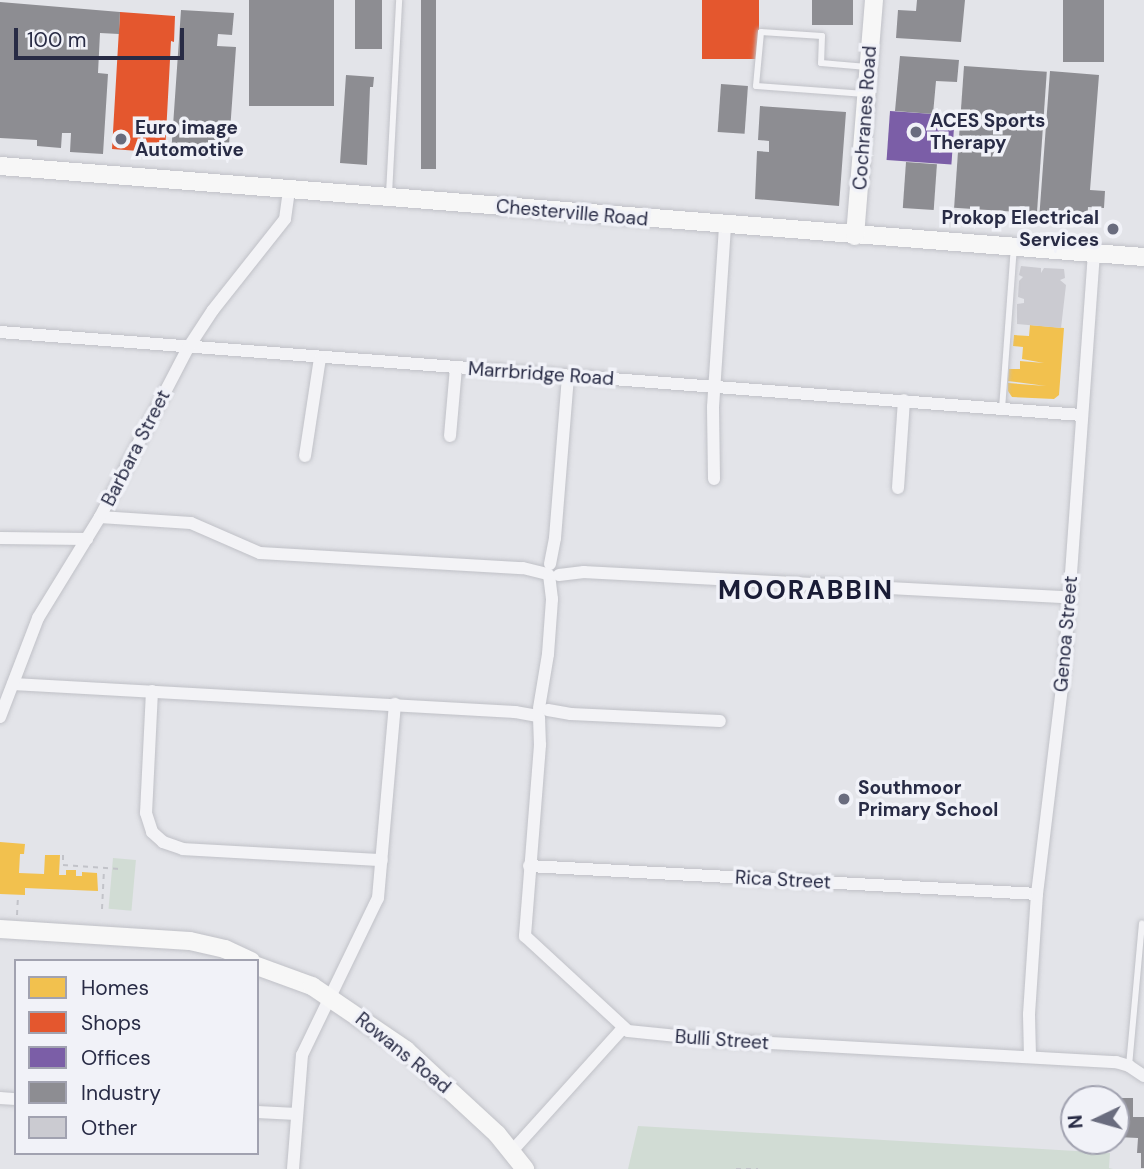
<!DOCTYPE html>
<html>
<head>
<meta charset="utf-8">
<style>
  body { margin:0 }
  #map { position:relative; width:1144px; height:1169px; overflow:hidden; background:#e3e4e9; font-family:"DM Sans",sans-serif }
  div>[style] { position:absolute }
  .green>* { inset:0; background:#d1dcd4; transform-origin:0 0 }
  .homes>* { inset:0; background:#f2c14e }
  .shops>* { inset:0; background:#e4572e; transform-origin:0 0 }
  .offices>* { inset:0; background:#7b5ea7; transform-origin:0 0 }
  .industry>* { inset:0; background:#8d8d92; transform-origin:0 0 }
  .building>* { inset:0; background:#cbcbd1 }
  .path>* { height:2px; margin-top:-1px; transform-origin:0; background:repeating-linear-gradient(90deg,#c2c3c9 0 5px,transparent 0 10px) }
  .roads { filter:drop-shadow(0 0 2px #c0c1c7) drop-shadow(0 0 2px #c0c1c7) }
  .lane>* { height:6px; margin:-3px; padding:0 3px; transform-origin:3px; border-radius:3px; background:#f3f3f6 }
  .street>* { height:12px; margin:-6px; padding:0 6px; transform-origin:6px; border-radius:6px; background:#f3f3f6 }
  .secondary>* { height:18px; margin:-9px; padding:0 9px; transform-origin:9px; border-radius:9px; background:#f7f7f7 }
  .dots>* { width:19px; height:19px; translate:-50% -50%; box-sizing:border-box; border:4px solid #f1f2f8; border-radius:50% }
  span { translate:-50% -50%; white-space:nowrap; text-align:center; line-height:1.15; -webkit-text-stroke:7px #f1f2f8; paint-order:stroke }
  .street-label { font-size:19px; color:#282b45 }
  .poi-label { font-size:19px; color:#282b45; font-weight:700 }
  .left { translate:0 -50%; text-align:left }
  .right { translate:-100% -50%; text-align:right }
  .district-label { font-size:26px; color:#1a1c36; font-weight:700; letter-spacing:2px }
  .legend { position:absolute; left:14px; top:959px; width:245px; height:196px; box-sizing:border-box; background:#f1f2f8; border:2px solid #a1a2b0; margin:0; padding:9px 12px; list-style:none; font-size:21px; color:#282b45 }
  .legend li { display:flex; align-items:center; gap:14px; height:35px }
  .legend b { width:35px; border:2px solid #a1a2b0 }
  .north { position:absolute; left:1060px; top:1085px; width:70px; height:70px; box-sizing:border-box; background:#f1f2f8; border:2px solid #a1a2b0; border-radius:50%; rotate:265deg; font-size:19px; font-weight:700; line-height:28px; text-align:center; color:#282b45 }
  .north::after { content:''; display:block; margin:auto; width:24px; height:32px; background:#696c7e; clip-path:polygon(50% 0,100% 100%,50% 72%,0 100%) }
  .scale { position:absolute; left:14px; top:28px; width:170px; height:32px; box-sizing:border-box; border:4px solid #282b45; border-top:0; padding-left:9px; font-size:21px; line-height:24px; white-space:nowrap; color:#282b45; -webkit-text-stroke:5px #f1f2f8; paint-order:stroke }
</style>
</head>
<body>
<div id="map">
  <div class="green">
    <i style="left:113px;top:858px;width:23px;height:51px;rotate:5deg"></i>
    <i style="clip-path:polygon(638px 1126px,1110px 1153px,1109px 1168px,1113px 1169px,628px 1169px)"></i>
  </div>
  <div class="homes">
    <i style="clip-path:polygon(1030px 325px,1064px 328px,1059px 395px,1054px 399px,1012px 397px,1008px 391px,1008px 383px,1046px 386px,1008px 381px,1009px 369px,1020px 369px,1020px 361px,1044px 363px,1022px 359px,1023px 347px,1013px 346px,1014px 335px,1029px 336px)"></i>
    <i style="clip-path:polygon(0 842px,25px 844px,24px 854px,20px 854px,19px 873px,44px 874px,45px 855px,60px 855px,59px 875px,66px 875px,66px 870px,76px 870px,76px 876px,82px 876px,82px 872px,97px 873px,98px 891px,25px 888px,25px 895px,0 894px)"></i>
  </div>
  <div class="shops">
    <i style="left:702px;top:0;width:57px;height:59px"></i>
    <i style="clip-path:polygon(120px 12px,175px 16px,174px 42px,171px 41px,165px 153px,112px 149px)"></i>
  </div>
  <div class="offices">
    <i style="left:890px;top:111px;width:65px;height:49px;rotate:4deg"></i>
  </div>
  <div class="industry">
    <i style="left:249px;top:0;width:85px;height:106px"></i>
    <i style="left:355px;top:0;width:27px;height:49px"></i>
    <i style="left:421px;top:0;width:15px;height:169px"></i>
    <i style="left:812px;top:0;width:41px;height:25px"></i>
    <i style="clip-path:polygon(917px 0,965px 0,961px 42px,896px 38px,898px 10px,916px 11px)"></i>
    <i style="left:1063px;top:0;width:41px;height:62px"></i>
    <i style="clip-path:polygon(0 2px,120px 12px,119px 34px,100px 33px,98px 73px,108px 74px,103px 154px,70px 152px,71px 133px,62px 133px,61px 148px,37px 146px,37px 140px,0 138px)"></i>
    <i style="clip-path:polygon(181px 10px,234px 13px,232px 35px,218px 34px,217px 46px,236px 47px,228px 159px,171px 155px)"></i>
    <i style="clip-path:polygon(900px 56px,959px 60px,957px 82px,936px 81px,933px 114px,895px 111px)"></i>
    <i style="left:964px;top:66px;width:83px;height:142px;rotate:4deg"></i>
    <i style="clip-path:polygon(1050px 71px,1099px 75px,1090px 190px,1105px 191px,1104px 208px,1088px 207px,1087px 223px,1039px 220px)"></i>
    <i style="clip-path:polygon(346px 75px,374px 77px,373px 87px,370px 87px,367px 165px,340px 163px)"></i>
    <i style="left:721px;top:84px;width:27px;height:48px;rotate:4deg"></i>
    <i style="clip-path:polygon(760px 106px,846px 112px,839px 206px,755px 199px,757px 151px,769px 152px,769px 141px,758px 140px)"></i>
    <i style="left:906px;top:162px;width:31px;height:46px;rotate:4deg"></i>
    <i style="clip-path:polygon(1119px 1098px,1133px 1098px,1133px 1117px,1144px 1117px,1144px 1168px,1141px 1168px,1141px 1153px,1137px 1153px,1138px 1138px,1117px 1137px)"></i>
  </div>
  <div class="building">
    <i style="clip-path:polygon(1021px 266px,1041px 268px,1041px 273px,1044px 268px,1064px 269px,1065px 278px,1060px 280px,1066px 285px,1061px 328px,1017px 324px,1017px 304px,1024px 303px,1024px 299px,1018px 297px,1019px 281px,1023px 277px,1019px 275px)"></i>
  </div>
  <div class="path">
    <i style="left:63px;top:855px;width:10px;rotate:90deg"></i>
    <i style="left:63px;top:865px;width:57px;rotate:4deg"></i>
    <i style="left:102px;top:909px;width:40px;rotate:-87.1deg"></i>
    <i style="left:17px;top:915px;width:20px;rotate:-87deg"></i>
    <i style="left:736px;top:1169px;width:22px"></i>
  </div>
  <div class="roads">
    <div class="lane">
      <i style="left:865px;top:94px;width:109px;rotate:-175.8deg"></i>
      <i style="left:756px;top:86px;width:54px;rotate:-84.7deg"></i>
      <i style="left:761px;top:32px;width:61px;rotate:3.8deg"></i>
      <i style="left:822px;top:36px;width:27px;rotate:92deg"></i>
      <i style="left:821px;top:63px;width:46px;rotate:5deg"></i>
      <i style="left:389px;top:194px;width:194px;rotate:-87deg"></i>
      <i style="left:1002px;top:409px;width:162px;rotate:-85.8deg"></i>
      <i style="left:1129px;top:1066px;width:143px;rotate:-84.8deg"></i>
    </div>
    <div class="street">
      <i style="left:0;top:332px;width:1084px;rotate:4.39deg"></i>
      <i style="left:450px;top:436px;width:68px;rotate:-85deg"></i>
      <i style="left:305px;top:456px;width:99px;rotate:-81.3deg"></i>
      <i style="left:714px;top:479px;width:72px;rotate:-90.8deg"></i>
      <i style="left:713px;top:407px;width:181px;rotate:-86.2deg"></i>
      <i style="left:898px;top:488px;width:88px;rotate:-86.1deg"></i>
      <i style="left:100px;top:517px;width:91px;rotate:3.8deg"></i>
      <i style="left:191px;top:523px;width:75px;rotate:23.5deg"></i>
      <i style="left:260px;top:553px;width:263px;rotate:3.3deg"></i>
      <i style="left:523px;top:568px;width:25px;rotate:14deg"></i>
      <i style="left:0;top:538px;width:87px;rotate:0.7deg"></i>
      <i style="left:550px;top:564px;width:26px;rotate:-79deg"></i>
      <i style="left:555px;top:538px;width:163px;rotate:-85.4deg"></i>
      <i style="left:559px;top:575px;width:25px;rotate:-7deg"></i>
      <i style="left:584px;top:572px;width:486px;rotate:3deg"></i>
      <i style="left:13px;top:684px;width:503px;rotate:3.19deg"></i>
      <i style="left:515px;top:712px;width:23px;rotate:10deg"></i>
      <i style="left:152px;top:691px;width:122px;rotate:92.8deg"></i>
      <i style="left:146px;top:813px;width:20px;rotate:72deg"></i>
      <i style="left:152px;top:832px;width:15px;rotate:42deg"></i>
      <i style="left:163px;top:842px;width:21px;rotate:19deg"></i>
      <i style="left:183px;top:849px;width:199px;rotate:3.2deg"></i>
      <i style="left:539px;top:708px;width:55px;rotate:-80.5deg"></i>
      <i style="left:548px;top:654px;width:55px;rotate:-85.8deg"></i>
      <i style="left:552px;top:599px;width:24px;rotate:-97deg"></i>
      <i style="left:548px;top:710px;width:23px;rotate:10deg"></i>
      <i style="left:571px;top:714px;width:149px;rotate:2.7deg"></i>
      <i style="left:0;top:717px;width:106px;rotate:-69deg"></i>
      <i style="left:38px;top:618px;width:119px;rotate:-58.5deg"></i>
      <i style="left:100px;top:517px;width:191px;rotate:-62.5deg"></i>
      <i style="left:188px;top:348px;width:45px;rotate:-56.7deg"></i>
      <i style="left:213px;top:310px;width:116px;rotate:-51.6deg"></i>
      <i style="left:285px;top:219px;width:28px;rotate:-82deg"></i>
      <i style="left:539px;top:717px;width:28px;rotate:88deg"></i>
      <i style="left:540px;top:745px;width:192px;rotate:94.5deg"></i>
      <i style="left:525px;top:936px;width:140px;rotate:42.7deg"></i>
      <i style="left:628px;top:1031px;width:89px;rotate:5.8deg"></i>
      <i style="left:717px;top:1040px;width:400px;rotate:3.2deg"></i>
      <i style="left:1116px;top:1062px;width:14px;rotate:17deg"></i>
      <i style="left:1129px;top:1066px;width:18px;rotate:34deg"></i>
      <i style="left:529px;top:866px;width:509px;rotate:3.15deg"></i>
      <i style="left:1030px;top:1056px;width:42px;rotate:-91.4deg"></i>
      <i style="left:1029px;top:1014px;width:120px;rotate:-86.2deg"></i>
      <i style="left:1037px;top:894px;width:225px;rotate:-83.1deg"></i>
      <i style="left:1064px;top:671px;width:419px;rotate:-85.9deg"></i>
      <i style="left:0;top:1098px;width:16px;rotate:4deg"></i>
      <i style="left:257px;top:1112px;width:40px;rotate:2.9deg"></i>
      <i style="left:512px;top:1151px;width:166px;rotate:-47.9deg"></i>
      <i style="left:293px;top:1169px;width:114px;rotate:-85.5deg"></i>
      <i style="left:302px;top:1055px;width:174px;rotate:-64.2deg"></i>
      <i style="left:378px;top:898px;width:195px;rotate:-85deg"></i>
    </div>
    <div class="secondary">
      <i style="left:0;top:166px;width:1148px;rotate:4.55deg"></i>
      <i style="left:855px;top:236px;width:237px;rotate:-85.4deg"></i>
      <i style="left:0;top:929px;width:190px;rotate:3.6deg"></i>
      <i style="left:190px;top:941px;width:36px;rotate:13deg"></i>
      <i style="left:225px;top:949px;width:29px;rotate:25deg"></i>
      <i style="left:257px;top:966px;width:59px;rotate:20deg"></i>
      <i style="left:312px;top:986px;width:114px;rotate:34.2deg"></i>
      <i style="left:406px;top:1050px;width:124px;rotate:42.7deg"></i>
      <i style="left:497px;top:1134px;width:45px;rotate:51.3deg"></i>
    </div>
  </div>
  <div class="dots">
    <i style="left:916px;top:132px;background:#696c7e"></i>
    <i style="left:121px;top:139px;background:#696c7e"></i>
    <i style="left:1113px;top:229px;background:#696c7e"></i>
    <i style="left:844px;top:799px;background:#696c7e"></i>
  </div>
  <div class="street-label">
    <span style="left:865px;top:118px;rotate:-86deg">Cochranes Road</span>
    <span style="left:572px;top:213px;rotate:5deg">Chesterville Road</span>
    <span style="left:541px;top:374px;rotate:4deg">Marrbridge Road</span>
    <span style="left:136px;top:448px;rotate:-63deg">Barbara Street</span>
    <span style="left:1066px;top:634px;rotate:-85deg">Genoa Street</span>
    <span style="left:783px;top:880px;rotate:3deg">Rica Street</span>
    <span style="left:722px;top:1040px;rotate:4deg">Bulli Street</span>
    <span style="left:403px;top:1053px;rotate:39deg">Rowans Road</span>
  </div>
  <div class="poi-label">
    <span class="left" style="left:930px;top:132px">ACES Sports<br>Therapy</span>
    <span class="left" style="left:135px;top:139px">Euro image<br>Automotive</span>
    <span class="right" style="left:1099px;top:229px">Prokop Electrical<br>Services</span>
    <span class="left" style="left:858px;top:799px">Southmoor<br>Primary School</span>
  </div>
  <div class="district-label">
    <span style="left:806px;top:591px">MOORABBIN</span>
  </div>
  <ul class="legend">
  <li><b style="height:19px;background:#f2c14e"></b>Homes</li>
  <li><b style="height:19px;background:#e4572e"></b>Shops</li>
  <li><b style="height:19px;background:#7b5ea7"></b>Offices</li>
  <li><b style="height:19px;background:#8d8d92"></b>Industry</li>
  <li><b style="height:19px;background:#cbcbd1"></b>Other</li>
  </ul>
  <div class="north">N</div>
  <div class="scale">100 m</div>
</div>
</body>
</html>
